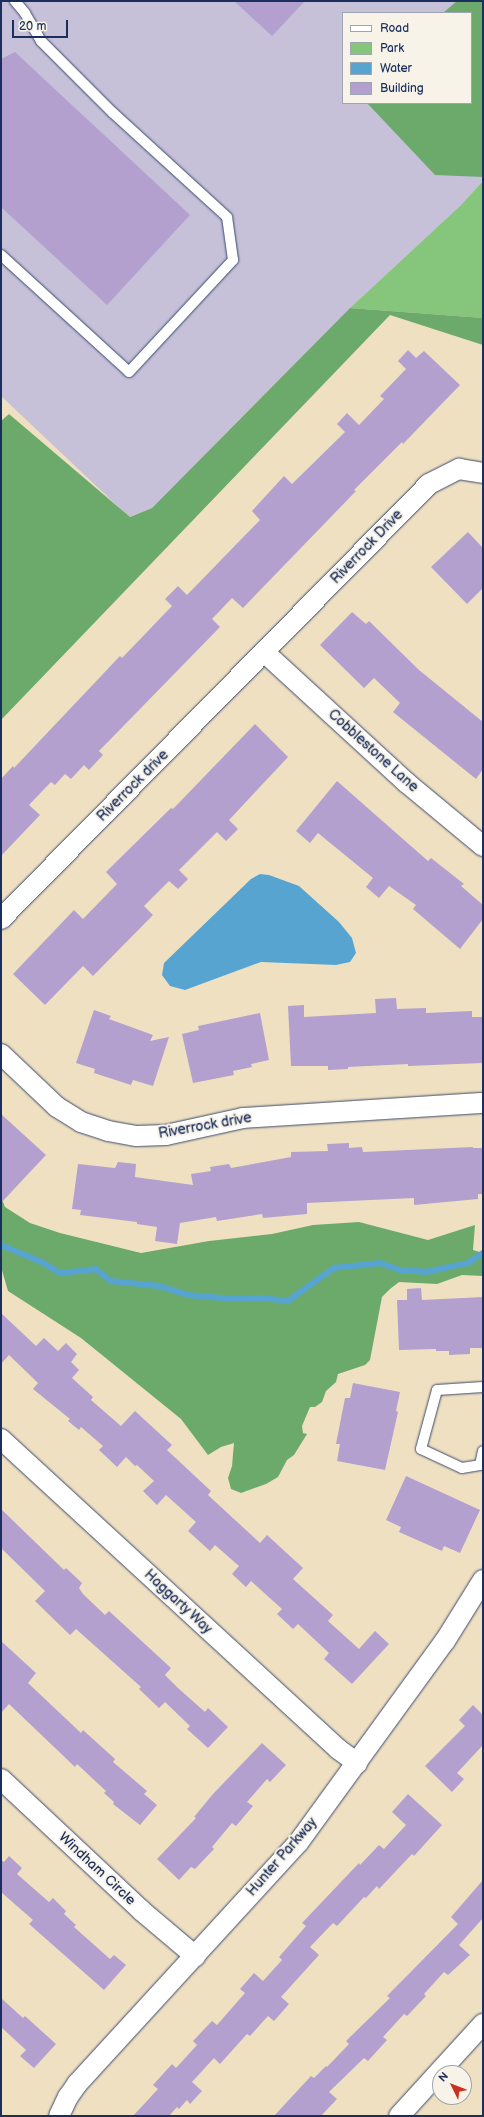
<!DOCTYPE html>
<html>
<head>
<meta charset="utf-8">
<style>
  body { margin:0 }
  #map { position:relative; width:484px; height:2117px; overflow:hidden; background:#f0e0c2; font-family:"Balsamiq Sans",sans-serif }
  div>[style] { position:absolute }
  .industrial>* { inset:0; background:#c6c0d9 }
  .green>* { inset:0; background:#86c57c }
  .forest>* { inset:0; background:#6caa6c }
  .water>* { inset:0; background:#58a4d1 }
  .stream>* { height:5.5px; margin:-2.75px; padding:0 2.75px; transform-origin:2.75px; border-radius:2.75px; background:#58a4d1 }
  .building>* { inset:0; background:#b3a0ce }
  .roads { filter:drop-shadow(0 0 1px #3b4a6d) drop-shadow(0 0 1px #3b4a6d) }
  .lane>* { height:10px; margin:-5px; padding:0 5px; transform-origin:5px; border-radius:5px; background:#fff }
  .street>* { height:20px; margin:-10px; padding:0 10px; transform-origin:10px; border-radius:10px; background:#fff }
  span { translate:-50% -50%; white-space:nowrap; text-align:center; line-height:1.15; -webkit-text-stroke:4px #f7f3e8; paint-order:stroke }
  .street-label { font-size:14px; color:#1b2f5e }
  .frame { position:absolute; inset:0; border:2px solid #1b2f5e; pointer-events:none }
  .legend { position:absolute; left:342px; top:12px; width:130px; height:92px; box-sizing:border-box; background:#f7f3e8; border:1px solid #9fa5b1; margin:0; padding:5px 7px; list-style:none; font-size:12px; color:#1b2f5e }
  .legend li { display:flex; align-items:center; gap:8px; height:20px }
  .legend b { width:20px; border:1px solid #9fa5b1 }
  .north { position:absolute; left:432px; top:2065px; width:40px; height:40px; box-sizing:border-box; background:#f7f3e8; border:1px solid #9fa5b1; border-radius:50%; rotate:313deg; font-size:11px; font-weight:700; line-height:16px; text-align:center; color:#1b2f5e }
  .north::after { content:''; display:block; margin:auto; width:14px; height:18px; background:#c8321e; clip-path:polygon(50% 0,100% 100%,50% 72%,0 100%) }
  .scale { position:absolute; left:12px; top:20px; width:56px; height:18px; box-sizing:border-box; border:2px solid #1b2f5e; border-top:0; padding-left:5px; font-size:12px; line-height:14px; white-space:nowrap; color:#1b2f5e; -webkit-text-stroke:3px #f7f3e8; paint-order:stroke }
</style>
</head>
<body>
<div id="map">
  <div class="industrial">
    <i style="clip-path:polygon(evenodd,1px 1px,483px 1px,483px 181px,460px 206px,350px 308px,152px 508px,129px 517px,1px 396px,1px 1px,343px 13px,471px 13px,471px 103px,343px 103px,343px 13px)"></i>
  </div>
  <div class="green">
    <i style="clip-path:polygon(483px 181px,483px 318px,350px 308px,460px 206px)"></i>
  </div>
  <div class="forest">
    <i style="clip-path:polygon(457px 1px,483px 1px,483px 177px,435px 175px,367px 103px,471px 103px,471px 13px,443px 13px)"></i>
    <i style="clip-path:polygon(350px 308px,483px 318px,483px 345px,390px 315px,1px 720px,1px 421px,9px 414px,130px 517px,152px 508px)"></i>
    <i style="clip-path:polygon(1px 1197px,5px 1207px,30px 1223px,60px 1233px,141px 1253px,209px 1241px,272px 1234px,313px 1225px,359px 1222px,428px 1240px,475px 1225px,473px 1250px,483px 1253px,483px 1276px,462px 1275px,437px 1284px,399px 1282px,390px 1289px,382px 1297px,370px 1360px,365px 1365px,338px 1374px,336px 1382px,326px 1391px,322px 1402px,315px 1407px,310px 1407px,302px 1426px,303px 1433px,307px 1434px,294px 1455px,287px 1460px,278px 1477px,266px 1484px,241px 1493px,231px 1489px,228px 1478px,232px 1466px,234px 1443px,221px 1447px,208px 1455px,181px 1419px,81px 1338px,8px 1291px,1px 1267px)"></i>
  </div>
  <div class="water">
    <i style="clip-path:polygon(260px 874px,269px 875px,299px 886px,339px 922px,352px 938px,356px 953px,350px 962px,336px 965px,261px 962px,185px 990px,170px 986px,162px 975px,164px 963px,251px 879px)"></i>
  </div>
  <div class="stream">
    <i style="left:1px;top:1245px;width:44px;rotate:22.5deg"></i>
    <i style="left:42px;top:1262px;width:21px;rotate:31deg"></i>
    <i style="left:60px;top:1273px;width:36px;rotate:-6deg"></i>
    <i style="left:96px;top:1269px;width:19px;rotate:39deg"></i>
    <i style="left:111px;top:1281px;width:48px;rotate:5.9deg"></i>
    <i style="left:159px;top:1286px;width:30px;rotate:17deg"></i>
    <i style="left:188px;top:1295px;width:46px;rotate:5deg"></i>
    <i style="left:234px;top:1299px;width:29px;rotate:-2deg"></i>
    <i style="left:263px;top:1298px;width:25px;rotate:7deg"></i>
    <i style="left:288px;top:1301px;width:57px;rotate:-35.7deg"></i>
    <i style="left:334px;top:1268px;width:46px;rotate:-6.2deg"></i>
    <i style="left:380px;top:1263px;width:21px;rotate:19deg"></i>
    <i style="left:400px;top:1270px;width:26px;rotate:4deg"></i>
    <i style="left:426px;top:1272px;width:43px;rotate:-12.1deg"></i>
    <i style="left:468px;top:1263px;width:18px;rotate:-34deg"></i>
  </div>
  <div class="building">
    <i style="clip-path:polygon(234px 1px,305px 1px,272px 36px)"></i>
    <i style="clip-path:polygon(15px 52px,190px 215px,107px 305px,1px 207px,1px 59px)"></i>
    <i style="clip-path:polygon(408px 350px,416px 358px,424px 351px,460px 385px,403px 444px,402px 442px,354px 490px,356px 491px,243px 608px,232px 598px,212px 619px,220px 627px,99px 751px,103px 755px,89px 770px,84px 765px,71px 779px,65px 774px,55px 785px,51px 782px,29px 805px,40px 815px,1px 856px,1px 779px,13px 766px,14px 768px,120px 656px,122px 658px,172px 606px,165px 599px,178px 586px,187px 595px,260px 520px,252px 511px,284px 476px,292px 484px,345px 432px,337px 424px,347px 413px,359px 425px,384px 399px,380px 396px,406px 369px,398px 361px)"></i>
    <i style="clip-path:polygon(468px 532px,483px 548px,483px 588px,467px 604px,431px 567px)"></i>
    <i style="clip-path:polygon(352px 612px,366px 624px,369px 621px,419px 670px,483px 722px,483px 769px,476px 779px,393px 712px,400px 703px,374px 678px,364px 688px,320px 645px)"></i>
    <i style="clip-path:polygon(255px 724px,288px 757px,229px 820px,238px 829px,226px 841px,217px 832px,179px 870px,188px 879px,178px 889px,169px 881px,144px 906px,153px 915px,93px 976px,83px 966px,45px 1005px,13px 974px,74px 910px,83px 919px,117px 884px,106px 872px,171px 808px,173px 809px)"></i>
    <i style="clip-path:polygon(337px 781px,428px 861px,431px 858px,464px 884px,461px 886px,483px 905px,483px 919px,460px 949px,413px 909px,416px 905px,389px 886px,379px 898px,366px 887px,373px 878px,318px 833px,310px 843px,296px 831px)"></i>
    <i style="clip-path:polygon(396px 998px,397px 1009px,426px 1008px,426px 1013px,472px 1011px,472px 1017px,483px 1017px,483px 1063px,408px 1066px,408px 1064px,348px 1067px,348px 1069px,328px 1070px,328px 1066px,291px 1066px,288px 1006px,304px 1005px,304px 1017px,376px 1013px,375px 999px)"></i>
    <i style="clip-path:polygon(94px 1010px,111px 1016px,109px 1019px,153px 1035px,150px 1041px,169px 1037px,153px 1086px,133px 1080px,131px 1085px,94px 1073px,95px 1069px,76px 1063px)"></i>
    <i style="clip-path:polygon(260px 1013px,269px 1060px,251px 1064px,252px 1067px,233px 1071px,234px 1075px,193px 1083px,182px 1034px,199px 1030px,198px 1026px)"></i>
    <i style="clip-path:polygon(1px 1114px,46px 1155px,1px 1203px)"></i>
    <i style="clip-path:polygon(349px 1143px,349px 1148px,362px 1147px,363px 1152px,473px 1147px,473px 1148px,483px 1148px,483px 1194px,478px 1194px,478px 1199px,414px 1205px,414px 1198px,307px 1203px,307px 1214px,263px 1218px,262px 1214px,217px 1221px,216px 1217px,180px 1223px,177px 1244px,155px 1241px,157px 1227px,137px 1224px,137px 1222px,80px 1215px,81px 1210px,72px 1209px,78px 1164px,115px 1168px,118px 1162px,136px 1164px,135px 1177px,193px 1185px,191px 1174px,211px 1171px,210px 1167px,229px 1164px,231px 1168px,291px 1157px,291px 1152px,328px 1151px,327px 1144px)"></i>
    <i style="clip-path:polygon(421px 1288px,422px 1300px,483px 1297px,483px 1348px,470px 1348px,470px 1354px,449px 1355px,449px 1351px,436px 1351px,436px 1349px,399px 1350px,397px 1300px,407px 1300px,407px 1289px)"></i>
    <i style="clip-path:polygon(1px 1313px,36px 1346px,44px 1338px,58px 1351px,66px 1343px,77px 1354px,71px 1362px,79px 1370px,72px 1378px,93px 1397px,91px 1400px,121px 1426px,135px 1411px,172px 1445px,167px 1450px,211px 1491px,208px 1495px,260px 1543px,267px 1535px,303px 1568px,293px 1579px,333px 1615px,328px 1621px,359px 1649px,375px 1631px,389px 1644px,352px 1684px,324px 1659px,329px 1653px,298px 1624px,293px 1629px,277px 1614px,282px 1609px,251px 1581px,246px 1587px,232px 1574px,239px 1566px,215px 1545px,210px 1551px,188px 1531px,196px 1522px,166px 1495px,157px 1505px,143px 1491px,154px 1481px,137px 1465px,135px 1466px,126px 1457px,117px 1467px,99px 1450px,103px 1446px,81px 1427px,79px 1430px,68px 1421px,70px 1419px,33px 1389px,38px 1383px,9px 1355px,1px 1364px)"></i>
    <i style="clip-path:polygon(353px 1383px,400px 1392px,396px 1411px,398px 1412px,385px 1470px,337px 1461px,340px 1444px,336px 1444px,345px 1398px,350px 1398px)"></i>
    <i style="clip-path:polygon(406px 1476px,480px 1510px,460px 1553px,444px 1546px,442px 1551px,399px 1532px,401px 1527px,386px 1520px)"></i>
    <i style="clip-path:polygon(1px 1509px,64px 1570px,66px 1568px,82px 1583px,79px 1588px,83px 1594px,105px 1615px,109px 1611px,171px 1668px,165px 1675px,178px 1688px,205px 1712px,208px 1708px,228px 1727px,208px 1748px,187px 1729px,190px 1726px,165px 1702px,159px 1708px,139px 1689px,141px 1687px,76px 1629px,70px 1635px,35px 1601px,45px 1591px,1px 1548px)"></i>
    <i style="clip-path:polygon(1px 1641px,36px 1673px,28px 1683px,81px 1733px,83px 1730px,115px 1759px,113px 1762px,147px 1791px,144px 1794px,157px 1805px,140px 1825px,113px 1804px,114px 1802px,104px 1793px,106px 1791px,77px 1764px,75px 1767px,9px 1704px,1px 1713px)"></i>
    <i style="clip-path:polygon(473px 1705px,483px 1715px,483px 1745px,457px 1773px,464px 1779px,452px 1792px,425px 1766px,465px 1726px,459px 1720px)"></i>
    <i style="clip-path:polygon(262px 1743px,286px 1765px,270px 1782px,267px 1779px,247px 1802px,253px 1806px,236px 1826px,232px 1823px,212px 1847px,214px 1849px,195px 1869px,191px 1867px,179px 1880px,157px 1859px,196px 1818px,194px 1817px,213px 1794px)"></i>
    <i style="clip-path:polygon(408px 1794px,442px 1825px,414px 1856px,412px 1854px,379px 1889px,377px 1886px,366px 1898px,364px 1897px,337px 1926px,333px 1923px,310px 1947px,319px 1955px,281px 1997px,289px 2004px,274px 2021px,268px 2016px,250px 2036px,247px 2034px,220px 2064px,214px 2058px,192px 2082px,202px 2091px,190px 2104px,187px 2100px,179px 2109px,177px 2107px,169px 2116px,133px 2116px,158px 2089px,153px 2085px,172px 2064px,176px 2068px,197px 2045px,193px 2041px,212px 2021px,217px 2025px,245px 1993px,240px 1989px,254px 1973px,263px 1981px,282px 1960px,279px 1957px,306px 1926px,302px 1923px,359px 1863px,360px 1865px,379px 1845px,384px 1849px,406px 1825px,392px 1812px)"></i>
    <i style="clip-path:polygon(9px 1856px,22px 1868px,17px 1874px,49px 1902px,53px 1898px,66px 1911px,64px 1914px,76px 1925px,74px 1927px,110px 1959px,114px 1955px,126px 1965px,104px 1990px,29px 1924px,33px 1920px,1px 1892px,1px 1860px,4px 1862px)"></i>
    <i style="clip-path:polygon(483px 1880px,483px 1918px,459px 1945px,470px 1955px,448px 1975px,444px 1972px,424px 1994px,426px 1996px,407px 2016px,404px 2014px,383px 2037px,387px 2040px,368px 2061px,364px 2058px,329px 2092px,337px 2099px,321px 2116px,274px 2116px,311px 2076px,314px 2078px,326px 2066px,327px 2067px,349px 2044px,346px 2041px,390px 1998px,387px 1996px,458px 1924px,451px 1917px)"></i>
    <i style="clip-path:polygon(1px 1998px,23px 2018px,25px 2016px,56px 2044px,34px 2068px,20px 2056px,26px 2050px,1px 2027px)"></i>
  </div>
  <div class="roads">
    <div class="lane">
      <i style="left:1px;top:255px;width:173px;rotate:42.4deg"></i>
      <i style="left:129px;top:372px;width:153px;rotate:-47.1deg"></i>
      <i style="left:233px;top:260px;width:43px;rotate:-97.9deg"></i>
      <i style="left:227px;top:217px;width:154px;rotate:-137.6deg"></i>
      <i style="left:113px;top:113px;width:102px;rotate:-135deg"></i>
      <i style="left:41px;top:41px;width:32px;rotate:-120deg"></i>
      <i style="left:25px;top:13px;width:16px;rotate:-130deg"></i>
      <i style="left:483px;top:1387px;width:46px;rotate:176.3deg"></i>
      <i style="left:437px;top:1390px;width:61px;rotate:105.2deg"></i>
      <i style="left:421px;top:1449px;width:45px;rotate:24.9deg"></i>
      <i style="left:462px;top:1468px;width:18px;rotate:-9deg"></i>
      <i style="left:480px;top:1465px;width:14px;rotate:-78deg"></i>
    </div>
    <div class="street">
      <i style="left:264px;top:652px;width:194px;rotate:42.5deg"></i>
      <i style="left:407px;top:783px;width:99px;rotate:39.7deg"></i>
      <i style="left:1px;top:919px;width:610px;rotate:-45.46deg"></i>
      <i style="left:429px;top:484px;width:34px;rotate:-27deg"></i>
      <i style="left:459px;top:469px;width:24px;rotate:9deg"></i>
      <i style="left:1px;top:1054px;width:77px;rotate:43.4deg"></i>
      <i style="left:57px;top:1107px;width:28px;rotate:32deg"></i>
      <i style="left:81px;top:1122px;width:28px;rotate:18deg"></i>
      <i style="left:108px;top:1131px;width:29px;rotate:10deg"></i>
      <i style="left:137px;top:1136px;width:29px;rotate:-2deg"></i>
      <i style="left:166px;top:1135px;width:79px;rotate:-12.4deg"></i>
      <i style="left:243px;top:1118px;width:240px;rotate:-3.6deg"></i>
      <i style="left:1px;top:1439px;width:458px;rotate:42.6deg"></i>
      <i style="left:338px;top:1749px;width:24px;rotate:36deg"></i>
      <i style="left:1px;top:1779px;width:193px;rotate:43.1deg"></i>
      <i style="left:142px;top:1911px;width:70px;rotate:40.3deg"></i>
      <i style="left:59px;top:2116px;width:21px;rotate:-65deg"></i>
      <i style="left:68px;top:2097px;width:16px;rotate:-55deg"></i>
      <i style="left:77px;top:2084px;width:327px;rotate:-47.5deg"></i>
      <i style="left:298px;top:1843px;width:250px;rotate:-54deg"></i>
      <i style="left:445px;top:1641px;width:72px;rotate:-58.1deg"></i>
      <i style="left:399px;top:2116px;width:125px;rotate:-47.6deg"></i>
    </div>
  </div>
  <div class="street-label">
    <span style="left:367px;top:547px;rotate:-46deg">Riverrock Drive</span>
    <span style="left:373px;top:751px;rotate:42deg">Cobblestone Lane</span>
    <span style="left:133px;top:786px;rotate:-45deg">Riverrock drive</span>
    <span style="left:205px;top:1126px;rotate:-10deg">Riverrock drive</span>
    <span style="left:178px;top:1602px;rotate:43deg">Haggarty Way</span>
    <span style="left:282px;top:1857px;rotate:-49deg">Hunter Parkway</span>
    <span style="left:97px;top:1869px;rotate:43deg">Windham Circle</span>
  </div>
  <div class="frame"></div>
  <ul class="legend">
  <li><b style="height:5px;background:#fff"></b>Road</li>
  <li><b style="height:11px;background:#86c57c"></b>Park</li>
  <li><b style="height:11px;background:#58a4d1"></b>Water</li>
  <li><b style="height:11px;background:#b3a0ce"></b>Building</li>
  </ul>
  <div class="north">N</div>
  <div class="scale">20 m</div>
</div>
</body>
</html>
